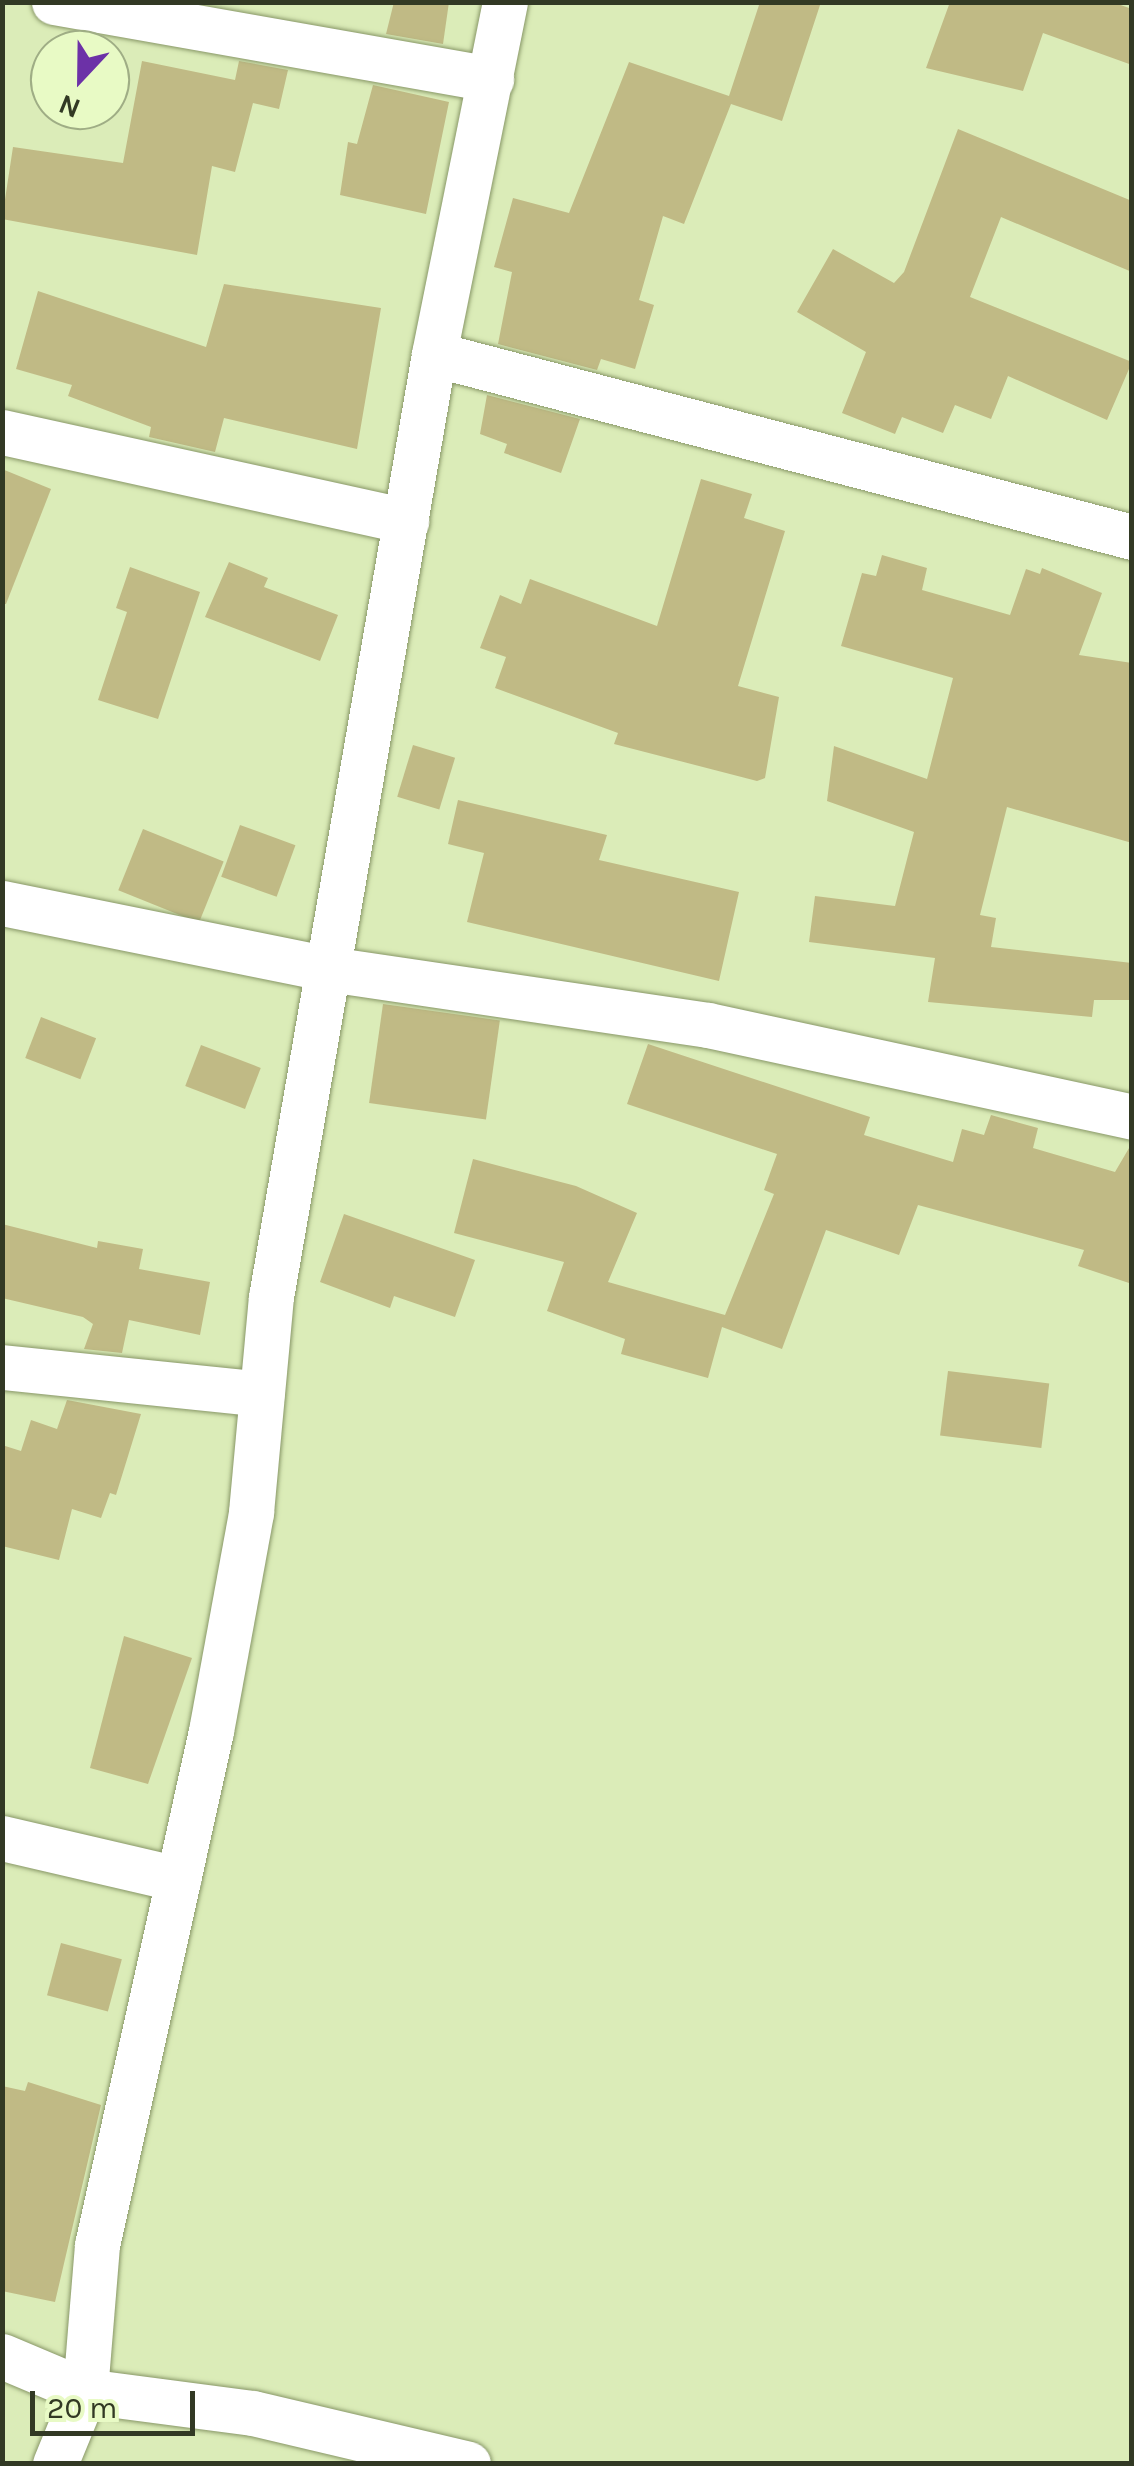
<!DOCTYPE html>
<html>
<head>
<meta charset="utf-8">
<style>
  body { margin:0 }
  #map { position:relative; width:1134px; height:2466px; overflow:hidden; background:#dbecb8; font-family:Karla,sans-serif }
  div>[style] { position:absolute }
  .building>* { inset:0; background:#c0ba85; transform-origin:0 0 }
  .roads { filter:drop-shadow(0 0 2px #889767) drop-shadow(0 0 2px #889767) }
  .street>* { height:45px; margin:-22.5px; padding:0 22.5px; transform-origin:22.5px; border-radius:22.5px; background:#fff }
  span { translate:-50% -50%; white-space:nowrap; text-align:center; line-height:1.15; -webkit-text-stroke:8px #e8fac5; paint-order:stroke }
  .frame { position:absolute; inset:0; border:5px solid #323924; pointer-events:none }
  .north { position:absolute; left:30px; top:30px; width:100px; height:100px; box-sizing:border-box; background:#e8fac5; border:2px solid #9fad85; border-radius:50%; rotate:202deg; font-size:28px; font-weight:700; line-height:40px; text-align:center; color:#323924 }
  .north::after { content:''; display:block; margin:auto; width:35px; height:45px; background:#6c31a7; clip-path:polygon(50% 0,100% 100%,50% 72%,0 100%) }
  .scale { position:absolute; left:30px; top:2391px; width:165px; height:45px; box-sizing:border-box; border:5px solid #323924; border-top:0; padding-left:12px; font-size:30px; line-height:35px; white-space:nowrap; color:#323924; -webkit-text-stroke:8px #e8fac5; paint-order:stroke }
</style>
</head>
<body>
<div id="map">
  <div class="building">
    <i style="clip-path:polygon(394px 2px,449px 2px,443px 44px,386px 34px)"></i>
    <i style="clip-path:polygon(760px 2px,821px 2px,782px 121px,731px 104px,684px 224px,663px 216px,639px 300px,654px 305px,635px 369px,601px 359px,597px 370px,498px 344px,512px 272px,494px 267px,513px 198px,569px 213px,629px 62px,729px 96px)"></i>
    <i style="clip-path:polygon(950px 2px,1112px 2px,1132px 9px,1132px 65px,1043px 33px,1023px 91px,926px 68px)"></i>
    <i style="clip-path:polygon(142px 61px,235px 80px,239px 61px,288px 70px,279px 109px,253px 103px,235px 172px,212px 166px,197px 255px,2px 219px,13px 147px,123px 163px)"></i>
    <i style="clip-path:polygon(373px 85px,449px 102px,426px 214px,340px 195px,348px 142px,357px 144px)"></i>
    <i style="clip-path:polygon(958px 129px,1132px 201px,1132px 272px,1001px 217px,970px 297px,1132px 362px,1107px 420px,1008px 376px,991px 419px,955px 405px,943px 433px,902px 417px,895px 434px,842px 413px,866px 352px,797px 312px,833px 249px,894px 283px,904px 272px)"></i>
    <i style="clip-path:polygon(224px 284px,381px 308px,357px 449px,224px 418px,215px 452px,149px 437px,151px 427px,68px 396px,72px 385px,16px 369px,38px 291px,206px 347px)"></i>
    <i style="clip-path:polygon(487px 395px,580px 419px,561px 473px,504px 453px,507px 444px,480px 434px)"></i>
    <i style="clip-path:polygon(2px 469px,51px 489px,6px 604px,2px 604px)"></i>
    <i style="clip-path:polygon(701px 479px,752px 494px,744px 518px,785px 531px,738px 686px,779px 697px,765px 778px,757px 781px,614px 744px,618px 733px,495px 688px,506px 657px,480px 648px,500px 595px,521px 604px,530px 579px,657px 626px)"></i>
    <i style="clip-path:polygon(882px 555px,927px 568px,922px 590px,1010px 615px,1026px 569px,1040px 574px,1042px 568px,1102px 593px,1079px 655px,1132px 663px,1132px 843px,1007px 807px,980px 915px,996px 918px,991px 947px,1132px 963px,1132px 1000px,1094px 1000px,1092px 1017px,928px 1002px,935px 958px,809px 942px,815px 896px,895px 906px,914px 832px,827px 801px,834px 746px,927px 779px,953px 678px,841px 646px,862px 573px,876px 576px)"></i>
    <i style="clip-path:polygon(229px 562px,268px 578px,264px 587px,338px 615px,320px 661px,205px 617px)"></i>
    <i style="clip-path:polygon(130px 567px,200px 592px,158px 719px,98px 700px,127px 612px,116px 608px)"></i>
    <i style="left:413px;top:745px;width:44px;height:54px;rotate:17deg"></i>
    <i style="clip-path:polygon(458px 800px,607px 835px,599px 860px,739px 892px,719px 981px,467px 922px,484px 853px,448px 844px)"></i>
    <i style="left:240px;top:825px;width:59px;height:55px;rotate:20deg"></i>
    <i style="left:143px;top:829px;width:87px;height:66px;rotate:22deg"></i>
    <i style="left:383px;top:1004px;width:118px;height:100px;rotate:8deg"></i>
    <i style="left:41px;top:1017px;width:59px;height:44px;rotate:21deg"></i>
    <i style="clip-path:polygon(648px 1044px,870px 1117px,864px 1135px,953px 1162px,962px 1129px,984px 1135px,991px 1115px,1038px 1128px,1033px 1148px,1115px 1172px,1132px 1143px,1132px 1284px,1078px 1266px,1084px 1250px,918px 1205px,899px 1255px,826px 1230px,782px 1349px,722px 1327px,708px 1378px,621px 1354px,625px 1339px,547px 1311px,564px 1262px,454px 1233px,473px 1159px,576px 1186px,637px 1213px,608px 1282px,725px 1315px,774px 1194px,764px 1190px,777px 1154px,627px 1104px)"></i>
    <i style="left:201px;top:1045px;width:64px;height:44px;rotate:21deg"></i>
    <i style="clip-path:polygon(344px 1214px,475px 1260px,455px 1317px,394px 1296px,390px 1308px,320px 1282px)"></i>
    <i style="clip-path:polygon(2px 1224px,97px 1248px,98px 1241px,143px 1249px,139px 1269px,210px 1282px,200px 1335px,129px 1320px,122px 1353px,84px 1349px,93px 1324px,83px 1317px,2px 1298px)"></i>
    <i style="left:948px;top:1371px;width:102px;height:65px;rotate:7deg"></i>
    <i style="clip-path:polygon(67px 1400px,141px 1414px,116px 1495px,110px 1493px,101px 1518px,72px 1509px,59px 1560px,2px 1546px,2px 1445px,21px 1451px,31px 1420px,57px 1429px)"></i>
    <i style="clip-path:polygon(124px 1636px,192px 1658px,148px 1784px,90px 1768px)"></i>
    <i style="left:61px;top:1943px;width:63px;height:54px;rotate:15deg"></i>
    <i style="clip-path:polygon(28px 2082px,101px 2105px,55px 2302px,2px 2291px,2px 2086px,25px 2091px)"></i>
  </div>
  <div class="roads">
    <div class="street">
      <i style="left:54px;top:2px;width:444px;rotate:10deg"></i>
      <i style="left:434px;top:354px;width:722px;rotate:14.69deg"></i>
      <i style="left:2px;top:432px;width:414px;rotate:12.4deg"></i>
      <i style="left:2px;top:903px;width:334px;rotate:11.4deg"></i>
      <i style="left:329px;top:969px;width:383px;rotate:8.4deg"></i>
      <i style="left:708px;top:1025px;width:434px;rotate:12.2deg"></i>
      <i style="left:2px;top:1367px;width:261px;rotate:5.9deg"></i>
      <i style="left:2px;top:1838px;width:181px;rotate:13.1deg"></i>
      <i style="left:2px;top:2356px;width:90px;rotate:22.9deg"></i>
      <i style="left:85px;top:2391px;width:169px;rotate:7.5deg"></i>
      <i style="left:253px;top:2413px;width:221px;rotate:13.3deg"></i>
      <i style="left:55px;top:2464px;width:79px;rotate:-67.7deg"></i>
      <i style="left:85px;top:2391px;width:146px;rotate:-85.3deg"></i>
      <i style="left:97px;top:2245px;width:526px;rotate:-77.49deg"></i>
      <i style="left:211px;top:1731px;width:223px;rotate:-79.6deg"></i>
      <i style="left:251px;top:1512px;width:216px;rotate:-84.7deg"></i>
      <i style="left:271px;top:1297px;width:957px;rotate:-80.19deg"></i>
      <i style="left:434px;top:354px;width:359px;rotate:-78.6deg"></i>
    </div>
  </div>
  <div class="frame"></div>
  <div class="north">N</div>
  <div class="scale">20 m</div>
</div>
</body>
</html>
